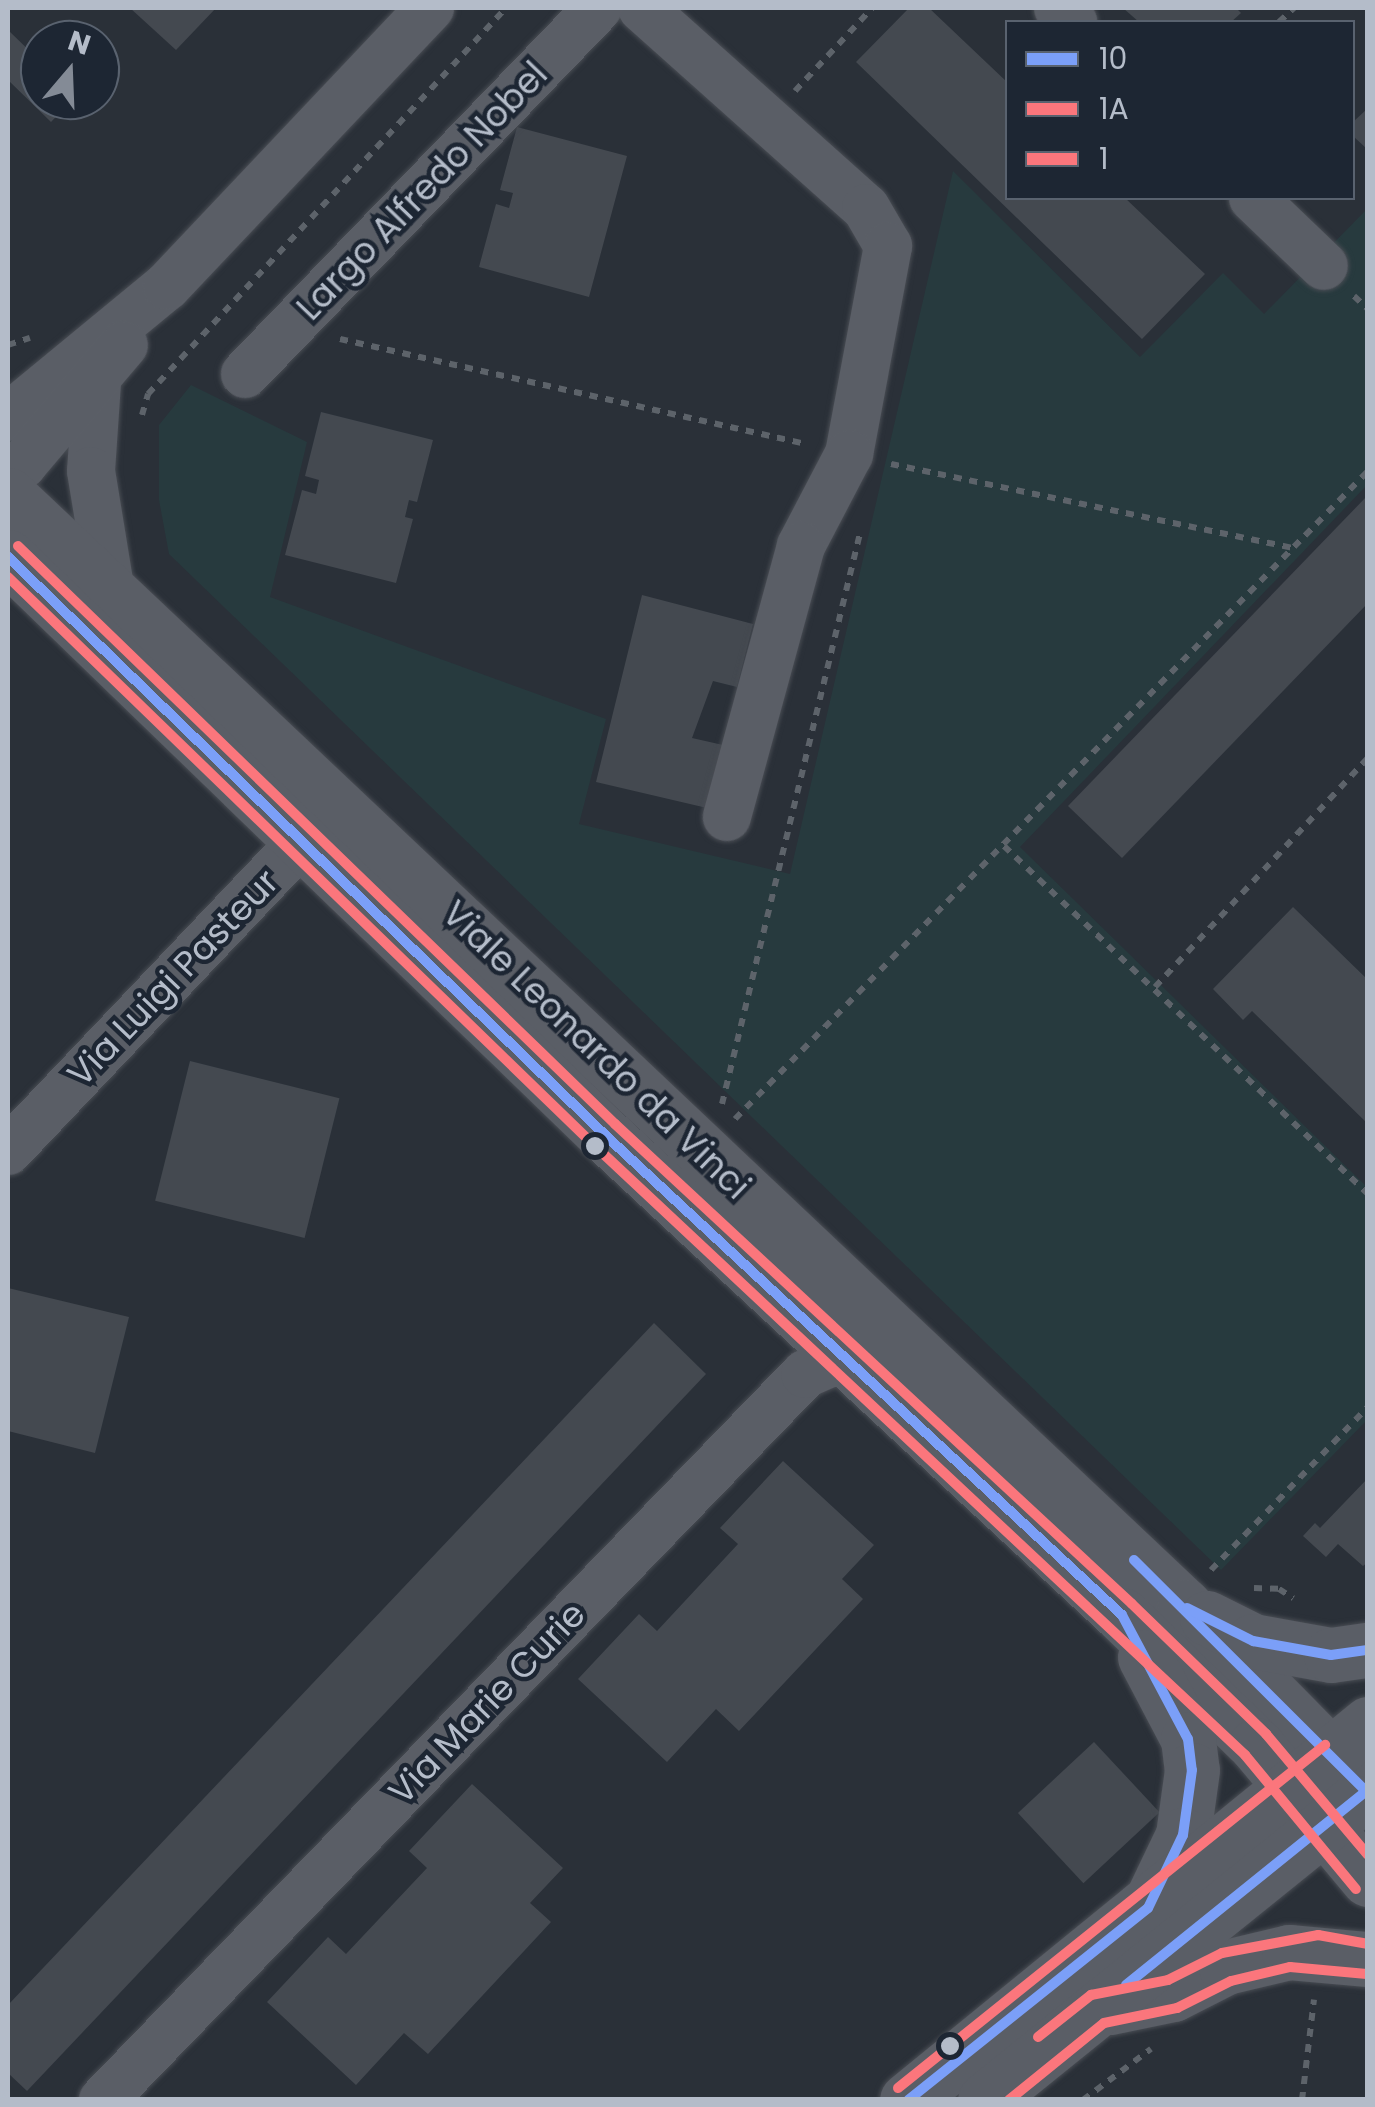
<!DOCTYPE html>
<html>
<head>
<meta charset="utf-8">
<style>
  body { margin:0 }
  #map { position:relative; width:1375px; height:2107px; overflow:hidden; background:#2a3038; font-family:Poppins,sans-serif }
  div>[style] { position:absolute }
  .green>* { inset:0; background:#273a3e }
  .building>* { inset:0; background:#444950; transform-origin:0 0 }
  .path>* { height:6px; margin-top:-3px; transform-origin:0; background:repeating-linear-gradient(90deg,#5d636a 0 8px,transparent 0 16px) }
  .roads { filter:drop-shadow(0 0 2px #484c53) drop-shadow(0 0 2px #484c53) }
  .minor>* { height:48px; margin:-24px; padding:0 24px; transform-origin:24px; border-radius:24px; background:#5a5e66 }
  .tertiary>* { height:55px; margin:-27.5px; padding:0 27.5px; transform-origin:27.5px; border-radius:27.5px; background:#5a5e66 }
  .bus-1>* { height:10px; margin:-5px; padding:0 5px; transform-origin:5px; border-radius:5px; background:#7b9ff8 }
  .bus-2>* { height:10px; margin:-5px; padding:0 5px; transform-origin:5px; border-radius:5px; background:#fb767c }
  .bus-3>* { height:10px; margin:-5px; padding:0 5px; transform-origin:5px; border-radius:5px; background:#fb767c }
  .dots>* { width:28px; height:28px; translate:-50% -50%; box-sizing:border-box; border:5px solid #1d2633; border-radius:50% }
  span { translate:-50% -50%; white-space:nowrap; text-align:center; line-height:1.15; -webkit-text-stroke:9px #1d2633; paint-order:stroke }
  .street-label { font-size:35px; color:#b4bcc9 }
  .frame { position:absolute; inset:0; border:10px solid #b4bcc9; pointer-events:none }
  .legend { position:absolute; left:1005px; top:20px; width:350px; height:180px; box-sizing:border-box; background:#1d2633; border:2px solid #59626f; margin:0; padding:12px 18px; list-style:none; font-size:30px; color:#b4bcc9 }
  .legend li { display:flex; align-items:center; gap:20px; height:50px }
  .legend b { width:50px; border:2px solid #59626f }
  .north { position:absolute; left:20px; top:20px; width:100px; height:100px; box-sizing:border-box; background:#1d2633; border:2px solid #59626f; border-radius:50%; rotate:19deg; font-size:28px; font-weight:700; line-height:40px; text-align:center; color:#b4bcc9 }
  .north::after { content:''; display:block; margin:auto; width:35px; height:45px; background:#848b96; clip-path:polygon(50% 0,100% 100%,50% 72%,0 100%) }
</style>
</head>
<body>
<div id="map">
  <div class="green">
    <i style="clip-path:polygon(953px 171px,1140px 357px,1223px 273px,1264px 314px,1367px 209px,1367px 485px,1020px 847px,1367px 1187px,1367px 1420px,1221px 1570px,169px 554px,159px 500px,159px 425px,191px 385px,307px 442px,270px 597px,606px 719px,579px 824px,790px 874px)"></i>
  </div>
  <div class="building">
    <i style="clip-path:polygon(130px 8px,216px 8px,176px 50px)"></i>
    <i style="clip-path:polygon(909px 8px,929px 8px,1008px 83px,1008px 198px,1125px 198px,1205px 274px,1142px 339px,856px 62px)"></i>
    <i style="clip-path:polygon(1123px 8px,1236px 8px,1241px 13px,1231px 22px,1139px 22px)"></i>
    <i style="clip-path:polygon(8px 30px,40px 61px,40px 100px,72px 100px,51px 122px,8px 80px)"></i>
    <i style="clip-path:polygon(1368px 108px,1368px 150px,1352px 135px,1352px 123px)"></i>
    <i style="clip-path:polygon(517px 127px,627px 156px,589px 297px,479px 267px,496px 204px,509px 208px,513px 193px,500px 190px)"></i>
    <i style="clip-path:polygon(321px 412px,433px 440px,417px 502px,409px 500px,405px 517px,413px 519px,396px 583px,285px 555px,302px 490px,316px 494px,319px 480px,305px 476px)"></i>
    <i style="clip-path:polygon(1368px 495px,1368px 603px,1122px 858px,1068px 806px)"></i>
    <i style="clip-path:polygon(642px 595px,753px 624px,737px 687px,713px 681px,692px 738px,723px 745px,707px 808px,596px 782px)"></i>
    <i style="clip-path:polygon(1293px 907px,1368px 980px,1368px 1124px,1252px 1011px,1243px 1020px,1213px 989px)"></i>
    <i style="left:190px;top:1061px;width:154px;height:144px;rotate:14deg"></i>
    <i style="clip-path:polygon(8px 1288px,129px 1317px,95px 1453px,8px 1431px)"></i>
    <i style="clip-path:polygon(654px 1323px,706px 1374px,27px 2091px,8px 2073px,8px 2005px)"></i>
    <i style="clip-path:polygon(783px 1461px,874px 1545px,842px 1579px,863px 1599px,739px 1731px,716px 1709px,667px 1762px,578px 1679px,639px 1614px,657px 1631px,738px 1544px,720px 1528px)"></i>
    <i style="clip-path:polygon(1368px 1478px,1368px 1562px,1363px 1566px,1338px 1544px,1326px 1557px,1303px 1536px,1315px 1523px,1320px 1528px)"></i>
    <i style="left:1094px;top:1742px;width:96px;height:104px;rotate:47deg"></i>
    <i style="clip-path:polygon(472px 1784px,563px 1868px,530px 1903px,551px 1922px,428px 2054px,404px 2033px,356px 2085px,267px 2002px,328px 1937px,346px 1954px,427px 1868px,409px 1851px)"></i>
  </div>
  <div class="path">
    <i style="left:1279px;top:22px;width:21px;rotate:-43deg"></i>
    <i style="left:795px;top:91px;width:113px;rotate:-47.1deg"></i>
    <i style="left:1354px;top:296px;width:19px;rotate:43deg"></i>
    <i style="left:340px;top:339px;width:478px;rotate:12.7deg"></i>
    <i style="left:8px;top:345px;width:23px;rotate:-18deg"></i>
    <i style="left:142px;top:415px;width:22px;rotate:-74deg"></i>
    <i style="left:148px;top:394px;width:526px;rotate:-47.16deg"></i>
    <i style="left:891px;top:464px;width:410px;rotate:11.8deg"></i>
    <i style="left:1004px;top:846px;width:504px;rotate:43.71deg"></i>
    <i style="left:1155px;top:987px;width:313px;rotate:-47.1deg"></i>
    <i style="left:722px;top:1104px;width:587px;rotate:-76.41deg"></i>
    <i style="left:735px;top:1119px;width:906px;rotate:-45.67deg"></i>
    <i style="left:1211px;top:1570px;width:226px;rotate:-46.1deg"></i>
    <i style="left:1254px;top:1588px;width:25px;rotate:2deg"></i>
    <i style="left:1279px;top:1589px;width:17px;rotate:33deg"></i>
    <i style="left:1083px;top:2100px;width:85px;rotate:-36.9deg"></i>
    <i style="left:1302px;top:2100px;width:101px;rotate:-83.2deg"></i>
  </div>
  <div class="roads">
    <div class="minor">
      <i style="left:642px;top:8px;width:300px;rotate:41.8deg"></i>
      <i style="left:866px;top:208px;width:44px;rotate:59.9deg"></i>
      <i style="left:888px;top:246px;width:212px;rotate:100.6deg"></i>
      <i style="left:849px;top:454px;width:104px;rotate:117.6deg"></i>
      <i style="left:801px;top:546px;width:281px;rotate:105.3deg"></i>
      <i style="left:1058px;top:8px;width:21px;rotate:43deg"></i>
      <i style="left:1253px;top:198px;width:98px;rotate:43.8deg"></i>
      <i style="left:245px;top:374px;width:508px;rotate:-46.04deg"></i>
      <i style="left:97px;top:383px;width:88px;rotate:93.9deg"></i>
      <i style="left:91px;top:471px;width:118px;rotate:80.7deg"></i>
      <i style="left:8px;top:417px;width:206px;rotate:-39.5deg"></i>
      <i style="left:167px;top:286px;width:383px;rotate:-46.6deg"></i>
      <i style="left:8px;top:468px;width:16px;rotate:-15deg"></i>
      <i style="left:23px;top:464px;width:156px;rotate:-49.7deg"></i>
      <i style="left:8px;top:1151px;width:465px;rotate:-46.5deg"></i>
      <i style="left:103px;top:2100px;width:1010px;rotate:-45.96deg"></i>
      <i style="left:805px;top:1374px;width:43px;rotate:-23.6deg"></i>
      <i style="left:844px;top:1357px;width:35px;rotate:-63deg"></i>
    </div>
    <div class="tertiary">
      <i style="left:8px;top:495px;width:1618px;rotate:43.37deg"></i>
      <i style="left:1184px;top:1606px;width:262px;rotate:45.5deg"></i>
      <i style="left:8px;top:557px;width:831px;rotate:44.07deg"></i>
      <i style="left:605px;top:1135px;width:705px;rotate:42.87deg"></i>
      <i style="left:1122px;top:1615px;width:187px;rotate:44.1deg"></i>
      <i style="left:1256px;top:1745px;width:175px;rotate:50.1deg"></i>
      <i style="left:1207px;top:1618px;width:51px;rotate:26.6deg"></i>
      <i style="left:1253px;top:1641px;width:79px;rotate:10.2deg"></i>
      <i style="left:1331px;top:1655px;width:37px;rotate:-8deg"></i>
      <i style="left:1145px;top:1657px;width:93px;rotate:62.3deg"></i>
      <i style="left:1188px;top:1739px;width:31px;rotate:83deg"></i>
      <i style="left:1192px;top:1770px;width:66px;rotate:97.9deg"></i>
      <i style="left:1183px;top:1835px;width:70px;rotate:115.5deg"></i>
      <i style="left:1110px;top:2007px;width:64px;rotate:-11.7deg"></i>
      <i style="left:1173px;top:1994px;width:59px;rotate:-27deg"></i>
      <i style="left:1226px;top:1967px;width:65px;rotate:-13.4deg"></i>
      <i style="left:1289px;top:1952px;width:79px;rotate:5.1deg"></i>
      <i style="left:907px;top:2100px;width:595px;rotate:-39.2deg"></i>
      <i style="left:985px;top:2100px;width:474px;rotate:-38.9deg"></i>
    </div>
  </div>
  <div class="bus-1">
    <i style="left:8px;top:557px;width:831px;rotate:44.07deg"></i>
    <i style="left:605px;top:1135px;width:705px;rotate:42.87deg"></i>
    <i style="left:1122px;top:1615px;width:140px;rotate:62deg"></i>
    <i style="left:1188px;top:1739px;width:31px;rotate:83deg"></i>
    <i style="left:1192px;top:1770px;width:66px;rotate:97.9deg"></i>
    <i style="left:1183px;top:1835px;width:81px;rotate:115.6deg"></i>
    <i style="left:1148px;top:1908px;width:307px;rotate:141.3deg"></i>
    <i style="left:1134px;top:1560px;width:330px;rotate:44.9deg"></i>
    <i style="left:1187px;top:1608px;width:74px;rotate:26.6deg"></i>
    <i style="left:1253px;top:1641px;width:79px;rotate:10.2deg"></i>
    <i style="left:1331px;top:1655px;width:37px;rotate:-8deg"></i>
    <i style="left:1126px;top:1985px;width:311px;rotate:-38.9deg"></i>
  </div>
  <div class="bus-2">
    <i style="left:8px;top:577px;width:818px;rotate:44.11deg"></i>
    <i style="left:595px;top:1146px;width:891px;rotate:43.13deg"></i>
    <i style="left:1245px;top:1755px;width:174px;rotate:50.4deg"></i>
    <i style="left:1009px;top:2100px;width:122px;rotate:-39deg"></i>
    <i style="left:1104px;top:2023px;width:75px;rotate:-11.6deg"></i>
    <i style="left:1177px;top:2008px;width:60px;rotate:-26.6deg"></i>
    <i style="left:1231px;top:1981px;width:61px;rotate:-13.3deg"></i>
    <i style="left:1290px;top:1967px;width:77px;rotate:5.2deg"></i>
  </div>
  <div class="bus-3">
    <i style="left:18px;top:546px;width:831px;rotate:44.07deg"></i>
    <i style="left:615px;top:1124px;width:705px;rotate:42.87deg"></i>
    <i style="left:1132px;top:1604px;width:187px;rotate:44.1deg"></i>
    <i style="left:1266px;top:1734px;width:158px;rotate:49.9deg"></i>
    <i style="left:1038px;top:2037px;width:68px;rotate:-38.4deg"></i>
    <i style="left:1091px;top:1995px;width:78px;rotate:-11deg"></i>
    <i style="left:1168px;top:1980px;width:60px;rotate:-26.6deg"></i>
    <i style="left:1222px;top:1953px;width:98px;rotate:-10.6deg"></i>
    <i style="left:1318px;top:1935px;width:51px;rotate:10.2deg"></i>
    <i style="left:898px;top:2088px;width:548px;rotate:-38.77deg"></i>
  </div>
  <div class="dots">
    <i style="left:595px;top:1146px;background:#b4bcc9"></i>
    <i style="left:950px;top:2046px;background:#b4bcc9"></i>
  </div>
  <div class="street-label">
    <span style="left:422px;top:191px;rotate:-46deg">Largo Alfredo Nobel</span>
    <span style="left:173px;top:978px;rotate:-46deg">Via Luigi Pasteur</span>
    <span style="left:596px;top:1050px;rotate:44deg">Viale Leonardo da Vinci</span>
    <span style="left:487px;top:1703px;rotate:-46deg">Via Marie Curie</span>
  </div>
  <div class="frame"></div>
  <ul class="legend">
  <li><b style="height:12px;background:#7b9ff8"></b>10</li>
  <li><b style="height:12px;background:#fb767c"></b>1A</li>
  <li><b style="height:12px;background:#fb767c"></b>1</li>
  </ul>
  <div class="north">N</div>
</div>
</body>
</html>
